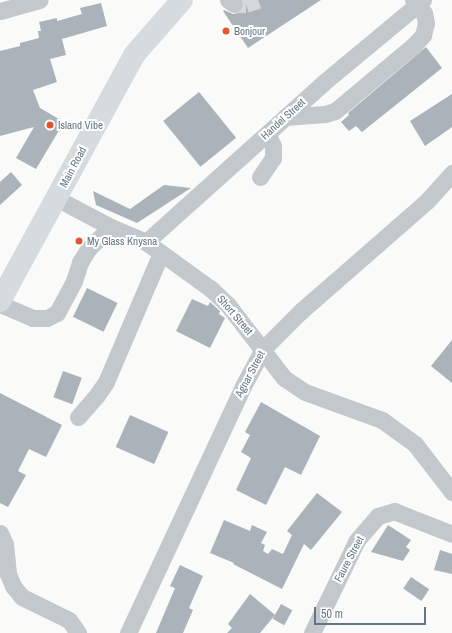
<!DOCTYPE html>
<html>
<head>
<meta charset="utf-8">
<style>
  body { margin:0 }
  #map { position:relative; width:452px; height:633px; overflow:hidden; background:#fafaf8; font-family:"Archivo Narrow",sans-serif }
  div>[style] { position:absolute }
  .building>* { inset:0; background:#aab3b9; transform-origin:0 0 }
  .minor-tunnel>* { height:17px; margin-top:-8.5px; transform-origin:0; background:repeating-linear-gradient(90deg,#d5d9db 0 17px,transparent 0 25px) }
  .minor>* { height:17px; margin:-8.5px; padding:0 8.5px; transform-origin:8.5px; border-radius:8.5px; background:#c3c8cc }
  .highway>* { height:22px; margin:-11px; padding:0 11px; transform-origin:11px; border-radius:11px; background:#d6dbdf }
  .dots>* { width:11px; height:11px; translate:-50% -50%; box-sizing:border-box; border:2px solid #fff; border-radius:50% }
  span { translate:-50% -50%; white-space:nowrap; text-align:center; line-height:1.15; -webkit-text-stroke:4px #fff; paint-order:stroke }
  .poi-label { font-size:11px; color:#657683 }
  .left { translate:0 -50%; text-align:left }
  .street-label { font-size:11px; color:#657683 }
  .scale { position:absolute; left:314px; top:607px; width:112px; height:18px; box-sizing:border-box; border:2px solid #657683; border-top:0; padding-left:5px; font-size:12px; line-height:14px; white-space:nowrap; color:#657683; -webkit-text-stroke:3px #fff; paint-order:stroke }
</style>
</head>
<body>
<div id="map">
  <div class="building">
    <i style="clip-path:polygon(243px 0,321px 0,248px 48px,223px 11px,224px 10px,233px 14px,239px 13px,242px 9px)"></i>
    <i style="clip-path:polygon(101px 3px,107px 26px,62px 39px,66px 55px,50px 59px,57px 82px,33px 90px,40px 108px,64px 122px,36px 169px,16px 158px,34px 127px,0 136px,0 51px,20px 46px,20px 43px,39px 38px,38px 31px,41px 31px,39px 22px,57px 18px,57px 21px,82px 14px,80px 8px)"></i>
    <i style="clip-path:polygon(426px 47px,442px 68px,362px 132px,356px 126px,349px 131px,341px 122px,349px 115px,348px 113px)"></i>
    <i style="left:199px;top:92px;width:59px;height:46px;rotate:51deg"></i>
    <i style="clip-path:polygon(452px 94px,452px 127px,425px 146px,410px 121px)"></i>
    <i style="clip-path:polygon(11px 172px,22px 185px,0 205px,0 182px)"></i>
    <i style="clip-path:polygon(164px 185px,191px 188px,137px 223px,96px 205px,93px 191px,130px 209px)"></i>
    <i style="left:87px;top:288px;width:34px;height:32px;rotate:26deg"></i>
    <i style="clip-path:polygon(192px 299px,208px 306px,210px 302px,220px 311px,219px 314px,225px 318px,210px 348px,176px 331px)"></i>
    <i style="clip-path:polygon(452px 340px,452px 383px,431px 366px)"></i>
    <i style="left:63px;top:371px;width:20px;height:28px;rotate:20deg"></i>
    <i style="clip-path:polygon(0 393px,62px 425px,46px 457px,29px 449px,18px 471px,26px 475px,8px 507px,0 503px)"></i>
    <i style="clip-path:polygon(261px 402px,320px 436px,301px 475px,285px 467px,266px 505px,236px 490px,251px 458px,241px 452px,250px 435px,245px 432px)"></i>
    <i style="left:130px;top:415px;width:42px;height:35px;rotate:24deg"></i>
    <i style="clip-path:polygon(317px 493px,342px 512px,311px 550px,304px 544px,282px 589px,233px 564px,234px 563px,210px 553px,224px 520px,250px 531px,252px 525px,267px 532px,261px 543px,265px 545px,263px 551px,268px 554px,272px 549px,283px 554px,292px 535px,287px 531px)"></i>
    <i style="clip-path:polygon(388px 525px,411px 540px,406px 547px,410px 550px,403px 561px,371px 552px)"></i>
    <i style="clip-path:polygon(440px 550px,452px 554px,452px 574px,434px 570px)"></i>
    <i style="clip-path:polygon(180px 565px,203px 576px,189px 608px,193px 610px,183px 633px,156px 633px,175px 588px,170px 586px)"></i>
    <i style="left:411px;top:577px;width:22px;height:14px;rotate:34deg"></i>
    <i style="clip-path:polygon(250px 594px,275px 615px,260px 633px,227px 633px,232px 628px,228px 624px)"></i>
    <i style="left:281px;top:604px;width:13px;height:17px;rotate:29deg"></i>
  </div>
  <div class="minor-tunnel">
    <i style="left:234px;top:4px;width:12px"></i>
    <i style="left:246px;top:4px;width:13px;rotate:-18deg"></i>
  </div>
  <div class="minor">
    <i style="left:228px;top:0;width:7px;rotate:34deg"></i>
    <i style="left:0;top:11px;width:41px;rotate:-15.4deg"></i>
    <i style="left:285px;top:117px;width:40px;rotate:-4.3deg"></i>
    <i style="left:325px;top:114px;width:10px;rotate:-17deg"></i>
    <i style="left:335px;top:111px;width:104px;rotate:-39.9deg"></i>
    <i style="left:415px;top:44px;width:12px;rotate:-48deg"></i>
    <i style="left:423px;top:35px;width:12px;rotate:-76deg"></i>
    <i style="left:426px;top:23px;width:10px;rotate:-101deg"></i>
    <i style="left:424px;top:13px;width:17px;rotate:-130deg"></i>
    <i style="left:260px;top:177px;width:23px;rotate:-56deg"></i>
    <i style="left:273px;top:158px;width:12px;rotate:-90deg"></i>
    <i style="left:273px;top:146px;width:14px;rotate:-115deg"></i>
    <i style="left:56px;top:198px;width:62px;rotate:27.8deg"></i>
    <i style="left:111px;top:227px;width:38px;rotate:23deg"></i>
    <i style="left:146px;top:242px;width:80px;rotate:35.9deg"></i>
    <i style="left:211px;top:289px;width:23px;rotate:43deg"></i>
    <i style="left:228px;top:305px;width:92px;rotate:52.5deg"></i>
    <i style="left:284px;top:378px;width:25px;rotate:34deg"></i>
    <i style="left:305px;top:392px;width:82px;rotate:20deg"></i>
    <i style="left:382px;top:420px;width:41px;rotate:36deg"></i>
    <i style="left:415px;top:444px;width:61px;rotate:52.4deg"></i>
    <i style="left:146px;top:242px;width:238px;rotate:-41.9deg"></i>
    <i style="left:323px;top:83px;width:130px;rotate:-39.7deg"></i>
    <i style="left:0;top:304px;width:36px;rotate:23deg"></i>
    <i style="left:33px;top:318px;width:14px"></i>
    <i style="left:47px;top:318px;width:11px;rotate:-27deg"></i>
    <i style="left:57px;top:313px;width:36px;rotate:-62deg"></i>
    <i style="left:74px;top:281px;width:20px;rotate:-72deg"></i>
    <i style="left:80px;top:262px;width:17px;rotate:-57deg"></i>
    <i style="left:89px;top:248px;width:30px;rotate:-44deg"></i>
    <i style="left:78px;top:417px;width:29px;rotate:-49deg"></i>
    <i style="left:97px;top:395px;width:16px;rotate:-55deg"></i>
    <i style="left:106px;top:382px;width:140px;rotate:-66.9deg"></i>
    <i style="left:0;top:533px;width:12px;rotate:66deg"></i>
    <i style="left:5px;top:544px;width:30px;rotate:84deg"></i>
    <i style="left:8px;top:574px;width:13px;rotate:67deg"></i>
    <i style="left:13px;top:586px;width:14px;rotate:51deg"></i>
    <i style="left:22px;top:597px;width:52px;rotate:26.1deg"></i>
    <i style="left:69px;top:620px;width:16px;rotate:55deg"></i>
    <i style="left:128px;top:633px;width:272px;rotate:-65deg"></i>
    <i style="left:243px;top:386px;width:42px;rotate:-61.6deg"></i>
    <i style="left:263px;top:349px;width:54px;rotate:-45deg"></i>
    <i style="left:301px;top:311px;width:167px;rotate:-41.1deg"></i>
    <i style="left:427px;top:201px;width:38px;rotate:-48deg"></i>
    <i style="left:312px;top:633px;width:103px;rotate:-64.2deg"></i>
    <i style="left:357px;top:540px;width:32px;rotate:-49deg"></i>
    <i style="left:378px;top:516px;width:17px;rotate:-17deg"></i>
    <i style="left:394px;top:511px;width:62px;rotate:21.6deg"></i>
  </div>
  <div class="highway">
    <i style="left:0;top:301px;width:280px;rotate:-61.4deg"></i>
    <i style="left:134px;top:55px;width:73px;rotate:-48.9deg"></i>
  </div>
  <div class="dots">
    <i style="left:226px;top:31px;background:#e4572e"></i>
    <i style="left:50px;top:125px;background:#e4572e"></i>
    <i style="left:79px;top:241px;background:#e4572e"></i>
  </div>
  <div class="poi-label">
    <span class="left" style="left:234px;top:31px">Bonjour</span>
    <span class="left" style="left:58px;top:125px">Island Vibe</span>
    <span class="left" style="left:87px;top:241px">My Glass Knysna</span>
  </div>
  <div class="street-label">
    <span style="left:283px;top:119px;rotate:-42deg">Handel Street</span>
    <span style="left:73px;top:167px;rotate:-62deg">Main Road</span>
    <span style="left:235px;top:315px;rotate:49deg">Short Street</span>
    <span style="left:250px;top:374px;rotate:-62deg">Agnar Street</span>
    <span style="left:349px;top:559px;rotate:-62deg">Faure Street</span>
  </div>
  <div class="scale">50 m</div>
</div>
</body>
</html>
